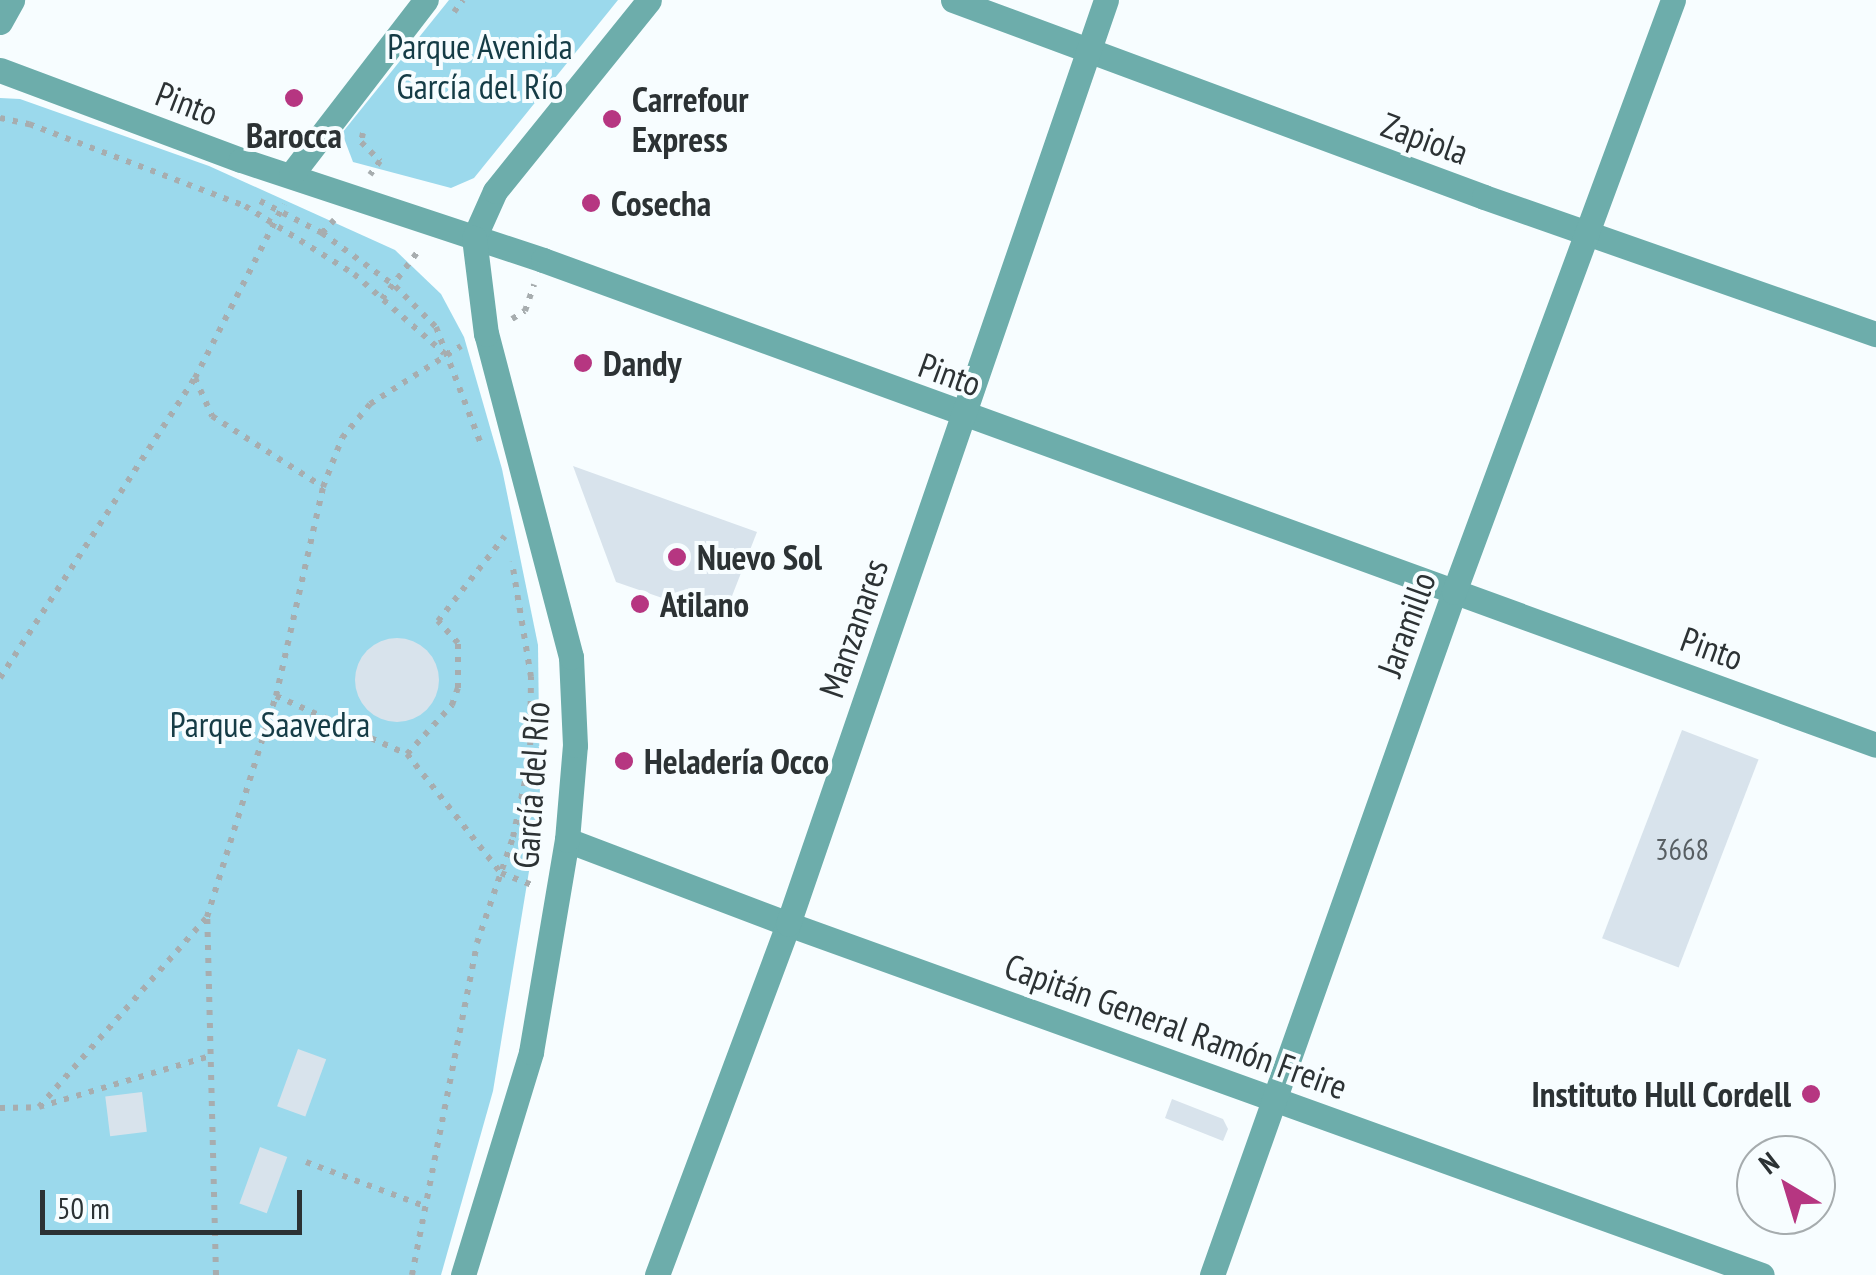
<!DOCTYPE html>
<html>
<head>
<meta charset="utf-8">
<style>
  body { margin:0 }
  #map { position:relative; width:1876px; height:1275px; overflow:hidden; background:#f7fdff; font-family:"PT Sans Narrow",sans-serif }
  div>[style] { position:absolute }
  .green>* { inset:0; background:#9bd9ec }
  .building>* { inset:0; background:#d8e3ec; transform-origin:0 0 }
  .round { border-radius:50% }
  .path>* { height:6px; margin-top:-3px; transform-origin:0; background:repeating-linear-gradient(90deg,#a7adaf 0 5px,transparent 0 13px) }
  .minor>* { height:25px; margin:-12.5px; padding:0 12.5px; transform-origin:12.5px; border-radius:12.5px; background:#6dadab }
  .dots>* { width:28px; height:28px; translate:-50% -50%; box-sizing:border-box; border:5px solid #f7fdff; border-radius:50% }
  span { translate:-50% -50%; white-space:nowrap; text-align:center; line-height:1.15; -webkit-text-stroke:8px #f7fdff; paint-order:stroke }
  .number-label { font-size:30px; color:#575e62 }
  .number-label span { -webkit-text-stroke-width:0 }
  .park-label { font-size:35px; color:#153c46 }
  .poi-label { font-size:35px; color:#2c3234; font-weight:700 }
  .left { translate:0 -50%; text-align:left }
  .right { translate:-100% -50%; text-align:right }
  .street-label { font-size:35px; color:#2c3234 }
  .north { position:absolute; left:1736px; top:1135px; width:100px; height:100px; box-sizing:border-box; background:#f7fdff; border:2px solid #a6acae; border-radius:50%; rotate:322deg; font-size:28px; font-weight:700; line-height:40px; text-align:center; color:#2c3234 }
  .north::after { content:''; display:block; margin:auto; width:35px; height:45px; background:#b63681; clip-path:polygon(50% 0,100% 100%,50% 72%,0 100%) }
  .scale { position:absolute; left:40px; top:1190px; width:262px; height:45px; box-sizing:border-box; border:5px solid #2c3234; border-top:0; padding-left:12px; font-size:30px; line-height:35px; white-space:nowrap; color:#2c3234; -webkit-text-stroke:8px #f7fdff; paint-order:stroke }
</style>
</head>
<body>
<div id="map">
  <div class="green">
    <i style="clip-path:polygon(449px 0,618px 0,474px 178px,451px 188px,353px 162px,342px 133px)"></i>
    <i style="clip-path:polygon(0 98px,20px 99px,209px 166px,395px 250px,441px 294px,464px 337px,502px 469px,538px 645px,540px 804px,493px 1091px,441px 1275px,0 1275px)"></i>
  </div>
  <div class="building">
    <i style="clip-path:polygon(573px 466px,757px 532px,723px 619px,616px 582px)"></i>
    <i class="round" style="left:355px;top:638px;width:84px;height:84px"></i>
    <i style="left:1682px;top:730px;width:82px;height:223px;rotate:21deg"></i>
    <i style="left:298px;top:1049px;width:30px;height:61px;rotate:20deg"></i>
    <i style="left:142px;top:1092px;width:40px;height:37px;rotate:83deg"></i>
    <i style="clip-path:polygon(1172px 1099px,1223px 1119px,1228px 1129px,1223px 1141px,1165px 1118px)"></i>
    <i style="left:260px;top:1147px;width:29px;height:60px;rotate:20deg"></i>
  </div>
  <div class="path">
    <i style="left:454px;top:12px;width:15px;rotate:-53deg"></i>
    <i style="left:0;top:118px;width:30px;rotate:12deg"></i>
    <i style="left:29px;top:124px;width:231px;rotate:20.8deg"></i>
    <i style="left:245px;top:206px;width:128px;rotate:32deg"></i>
    <i style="left:354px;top:274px;width:120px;rotate:41.3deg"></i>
    <i style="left:363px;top:133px;width:9px;rotate:103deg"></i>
    <i style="left:361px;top:142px;width:27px;rotate:45deg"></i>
    <i style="left:380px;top:161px;width:17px;rotate:126deg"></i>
    <i style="left:260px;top:201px;width:70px;rotate:27.3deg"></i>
    <i style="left:322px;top:233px;width:18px;rotate:-47deg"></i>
    <i style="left:322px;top:233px;width:90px;rotate:36deg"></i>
    <i style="left:395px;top:286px;width:58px;rotate:45deg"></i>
    <i style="left:436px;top:327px;width:125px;rotate:69deg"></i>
    <i style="left:382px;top:299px;width:61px;rotate:-52.9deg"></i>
    <i style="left:512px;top:319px;width:15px;rotate:-32deg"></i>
    <i style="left:525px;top:311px;width:28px;rotate:-71deg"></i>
    <i style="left:195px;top:378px;width:42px;rotate:65.9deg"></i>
    <i style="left:212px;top:416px;width:132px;rotate:32.6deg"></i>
    <i style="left:0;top:678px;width:358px;rotate:-57deg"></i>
    <i style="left:195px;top:378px;width:195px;rotate:-62.9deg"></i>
    <i style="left:276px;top:696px;width:143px;rotate:23.9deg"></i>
    <i style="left:407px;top:754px;width:152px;rotate:51.7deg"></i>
    <i style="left:501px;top:873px;width:33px;rotate:21deg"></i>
    <i style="left:407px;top:754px;width:67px;rotate:-47.4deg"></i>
    <i style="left:452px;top:705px;width:18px;rotate:-71deg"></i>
    <i style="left:458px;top:688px;width:45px;rotate:-90deg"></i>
    <i style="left:458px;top:643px;width:30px;rotate:-132deg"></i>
    <i style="left:438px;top:621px;width:108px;rotate:-51.8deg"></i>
    <i style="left:39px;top:1107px;width:252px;rotate:-48.5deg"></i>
    <i style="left:0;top:1108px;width:39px;rotate:-1deg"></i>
    <i style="left:39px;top:1107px;width:178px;rotate:-16.6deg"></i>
    <i style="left:306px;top:1162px;width:129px;rotate:20.4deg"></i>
    <i style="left:216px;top:1275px;width:358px;rotate:-91.4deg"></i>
    <i style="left:207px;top:917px;width:232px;rotate:-72.7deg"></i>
    <i style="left:276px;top:696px;width:214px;rotate:-77.3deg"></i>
    <i style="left:323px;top:487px;width:53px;rotate:-68.8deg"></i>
    <i style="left:342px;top:438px;width:44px;rotate:-50.5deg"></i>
    <i style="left:370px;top:404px;width:108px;rotate:-32.5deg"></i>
    <i style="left:412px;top:1275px;width:338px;rotate:-78.9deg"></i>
    <i style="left:477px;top:943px;width:112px;rotate:-71.2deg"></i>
    <i style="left:513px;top:837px;width:81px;rotate:-77.9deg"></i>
    <i style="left:530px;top:758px;width:81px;rotate:-89.3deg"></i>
    <i style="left:531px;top:677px;width:117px;rotate:-99.4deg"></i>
  </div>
  <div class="minor">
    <i style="left:953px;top:0;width:566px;rotate:20.35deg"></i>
    <i style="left:1484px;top:197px;width:415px;rotate:19.3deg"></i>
    <i style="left:0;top:22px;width:25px;rotate:-61deg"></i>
    <i style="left:0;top:70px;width:257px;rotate:20.5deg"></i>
    <i style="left:241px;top:160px;width:318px;rotate:18.3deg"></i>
    <i style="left:543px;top:260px;width:1418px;rotate:19.99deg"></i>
    <i style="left:291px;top:175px;width:221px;rotate:-52.4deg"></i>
    <i style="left:474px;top:238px;width:51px;rotate:-65.9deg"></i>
    <i style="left:495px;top:191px;width:245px;rotate:-51.1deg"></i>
    <i style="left:567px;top:840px;width:236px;rotate:20.8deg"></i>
    <i style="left:788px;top:924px;width:1035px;rotate:19.82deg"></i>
    <i style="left:463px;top:1275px;width:233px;rotate:-73deg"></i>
    <i style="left:531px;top:1052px;width:215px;rotate:-80.4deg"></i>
    <i style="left:567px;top:840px;width:95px;rotate:-85.2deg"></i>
    <i style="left:575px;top:745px;width:88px;rotate:-92.6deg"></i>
    <i style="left:571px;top:657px;width:334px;rotate:-104.7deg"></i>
    <i style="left:486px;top:334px;width:97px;rotate:-97.1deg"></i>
    <i style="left:657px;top:1275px;width:375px;rotate:-69.5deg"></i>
    <i style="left:788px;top:924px;width:977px;rotate:-71.01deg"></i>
    <i style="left:1212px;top:1275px;width:725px;rotate:-70.49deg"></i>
    <i style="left:1454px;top:592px;width:631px;rotate:-69.7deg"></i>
  </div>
  <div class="dots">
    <i style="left:294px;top:98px;background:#b63681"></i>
    <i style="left:612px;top:119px;background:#b63681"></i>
    <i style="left:591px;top:203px;background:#b63681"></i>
    <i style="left:583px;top:363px;background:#b63681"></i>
    <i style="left:677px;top:557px;background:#b63681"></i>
    <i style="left:640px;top:604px;background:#b63681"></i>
    <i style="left:624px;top:761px;background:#b63681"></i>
    <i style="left:1811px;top:1094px;background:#b63681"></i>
  </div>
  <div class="number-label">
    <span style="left:1682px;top:849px">3668</span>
  </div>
  <div class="park-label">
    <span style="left:480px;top:66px">Parque Avenida<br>García del Río</span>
    <span style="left:270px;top:724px">Parque Saavedra</span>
  </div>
  <div class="poi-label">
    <span class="left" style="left:632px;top:119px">Carrefour<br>Express</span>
    <span style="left:294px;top:135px">Barocca</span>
    <span class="left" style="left:611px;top:203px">Cosecha</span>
    <span class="left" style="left:603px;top:363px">Dandy</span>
    <span class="left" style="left:697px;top:557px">Nuevo Sol</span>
    <span class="left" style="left:660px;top:604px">Atilano</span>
    <span class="left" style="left:644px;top:761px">Heladería Occo</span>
    <span class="right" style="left:1791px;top:1094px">Instituto Hull Cordell</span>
  </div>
  <div class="street-label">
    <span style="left:187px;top:103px;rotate:21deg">Pinto</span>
    <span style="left:1425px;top:138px;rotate:20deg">Zapiola</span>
    <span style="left:950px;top:374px;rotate:20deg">Pinto</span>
    <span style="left:1406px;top:624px;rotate:-70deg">Jaramillo</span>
    <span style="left:853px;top:628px;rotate:-71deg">Manzanares</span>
    <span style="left:1712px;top:648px;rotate:20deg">Pinto</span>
    <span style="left:531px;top:785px;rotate:-86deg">García del Río</span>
    <span style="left:1176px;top:1026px;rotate:20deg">Capitán General Ramón Freire</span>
  </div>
  <div class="north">N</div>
  <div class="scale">50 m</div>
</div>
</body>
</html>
